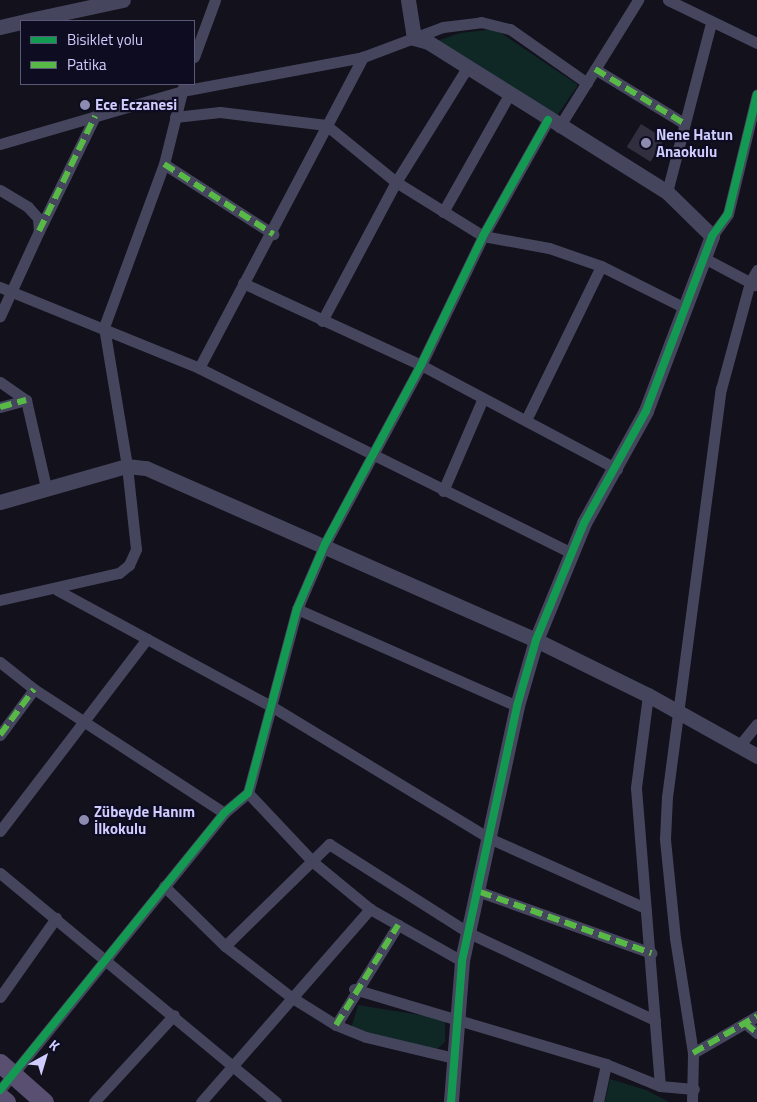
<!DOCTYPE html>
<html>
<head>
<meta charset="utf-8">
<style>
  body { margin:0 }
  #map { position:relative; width:757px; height:1102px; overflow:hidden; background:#12111c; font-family:"Titillium Web",sans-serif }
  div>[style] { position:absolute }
  .green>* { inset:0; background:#0f2826 }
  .building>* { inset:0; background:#302e3f; transform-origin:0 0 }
  .minor>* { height:11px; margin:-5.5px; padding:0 5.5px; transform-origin:5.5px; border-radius:5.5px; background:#45465e }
  .tertiary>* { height:15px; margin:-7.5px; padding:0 7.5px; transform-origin:7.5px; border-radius:7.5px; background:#45465e }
  .primary>* { height:19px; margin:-9.5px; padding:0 9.5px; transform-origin:9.5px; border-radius:9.5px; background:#594f70 }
  .quiet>* { height:6px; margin-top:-3px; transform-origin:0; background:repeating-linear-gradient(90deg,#58b947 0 12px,transparent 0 18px) }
  .cycleway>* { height:8px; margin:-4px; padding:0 4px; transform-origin:4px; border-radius:4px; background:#139951 }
  .dots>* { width:14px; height:14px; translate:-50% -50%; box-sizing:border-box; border:2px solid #0e0c21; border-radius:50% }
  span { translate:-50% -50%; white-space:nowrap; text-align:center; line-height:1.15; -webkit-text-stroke:4.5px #0e0c21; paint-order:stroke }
  .poi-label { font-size:15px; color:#cfccff; font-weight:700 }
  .left { translate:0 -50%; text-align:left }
  .legend { position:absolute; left:20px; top:20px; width:175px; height:65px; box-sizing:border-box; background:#0e0c21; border:1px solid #5b597a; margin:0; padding:6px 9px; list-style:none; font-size:15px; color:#cfccff }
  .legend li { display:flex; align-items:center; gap:10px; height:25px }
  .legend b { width:25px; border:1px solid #5b597a }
  .north { position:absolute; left:20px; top:1032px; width:50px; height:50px; -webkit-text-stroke:4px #0e0c21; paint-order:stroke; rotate:39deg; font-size:14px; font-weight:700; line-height:20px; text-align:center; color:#cfccff }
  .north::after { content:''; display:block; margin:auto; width:18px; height:22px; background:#cfccff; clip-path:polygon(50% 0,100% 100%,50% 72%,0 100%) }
</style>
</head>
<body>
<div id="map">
  <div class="green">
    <i style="clip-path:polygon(495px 29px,578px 85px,554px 120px,434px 42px,460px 33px)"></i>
    <i style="clip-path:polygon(358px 1005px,445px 1019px,445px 1042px,437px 1049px,351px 1029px)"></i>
    <i style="clip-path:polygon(610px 1079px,646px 1090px,669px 1102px,605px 1102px)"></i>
  </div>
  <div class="building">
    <i style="left:641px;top:124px;width:28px;height:27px;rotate:32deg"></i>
  </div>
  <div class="minor">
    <i style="left:668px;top:0;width:99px;rotate:25.8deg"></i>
    <i style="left:194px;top:57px;width:61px;rotate:-69.8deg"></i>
    <i style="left:595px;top:69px;width:105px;rotate:31.4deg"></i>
    <i style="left:175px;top:117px;width:45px;rotate:-6.3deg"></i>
    <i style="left:220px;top:112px;width:107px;rotate:7deg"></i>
    <i style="left:326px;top:125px;width:90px;rotate:39.2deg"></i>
    <i style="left:396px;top:182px;width:102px;rotate:31.8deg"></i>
    <i style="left:483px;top:236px;width:67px;rotate:10.3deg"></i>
    <i style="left:549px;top:248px;width:55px;rotate:19.1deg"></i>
    <i style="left:601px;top:266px;width:92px;rotate:26.6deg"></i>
    <i style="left:559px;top:127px;width:150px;rotate:-58.1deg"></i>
    <i style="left:0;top:144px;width:190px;rotate:-16.2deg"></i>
    <i style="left:182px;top:91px;width:184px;rotate:-10.6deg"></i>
    <i style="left:363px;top:57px;width:85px;rotate:-20.6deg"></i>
    <i style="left:443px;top:27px;width:38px;rotate:-7deg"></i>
    <i style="left:481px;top:22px;width:30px;rotate:14deg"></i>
    <i style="left:510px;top:29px;width:94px;rotate:35deg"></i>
    <i style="left:164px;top:164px;width:130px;rotate:32.7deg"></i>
    <i style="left:0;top:190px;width:33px;rotate:31deg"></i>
    <i style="left:28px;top:207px;width:15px;rotate:48deg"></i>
    <i style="left:38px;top:218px;width:13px;rotate:86deg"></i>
    <i style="left:39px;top:231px;width:94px;rotate:114.6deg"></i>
    <i style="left:667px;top:192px;width:175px;rotate:-75.4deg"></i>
    <i style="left:443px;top:212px;width:134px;rotate:-60.6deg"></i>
    <i style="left:39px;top:231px;width:128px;rotate:-64deg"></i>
    <i style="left:712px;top:236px;width:27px;rotate:-54deg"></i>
    <i style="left:728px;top:214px;width:123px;rotate:-76.4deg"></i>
    <i style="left:704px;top:258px;width:58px;rotate:27.9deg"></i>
    <i style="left:243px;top:283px;width:196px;rotate:24.7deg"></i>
    <i style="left:421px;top:365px;width:222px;rotate:28deg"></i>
    <i style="left:0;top:287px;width:215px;rotate:22.1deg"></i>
    <i style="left:199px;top:368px;width:416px;rotate:26.4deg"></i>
    <i style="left:322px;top:321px;width:157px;rotate:-62deg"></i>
    <i style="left:396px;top:182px;width:134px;rotate:-58.1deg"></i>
    <i style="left:199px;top:368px;width:352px;rotate:-62.2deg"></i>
    <i style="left:0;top:382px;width:32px;rotate:35deg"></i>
    <i style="left:26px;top:400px;width:89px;rotate:77.1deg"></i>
    <i style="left:0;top:407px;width:27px;rotate:-15deg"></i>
    <i style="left:526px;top:420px;width:171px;rotate:-64deg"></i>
    <i style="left:443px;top:491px;width:101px;rotate:-66.7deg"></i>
    <i style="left:57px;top:590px;width:243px;rotate:28.5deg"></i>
    <i style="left:271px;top:706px;width:257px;rotate:31.2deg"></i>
    <i style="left:491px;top:839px;width:169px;rotate:24.1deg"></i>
    <i style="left:0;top:600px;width:122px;rotate:-12.8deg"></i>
    <i style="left:119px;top:573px;width:13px;rotate:-39deg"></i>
    <i style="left:129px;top:565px;width:17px;rotate:-66deg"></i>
    <i style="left:136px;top:549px;width:83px;rotate:-96.2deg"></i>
    <i style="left:127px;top:466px;width:141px;rotate:-99.4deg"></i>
    <i style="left:104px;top:327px;width:174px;rotate:-69.8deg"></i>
    <i style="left:164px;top:164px;width:82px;rotate:-76deg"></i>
    <i style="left:297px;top:609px;width:240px;rotate:23.8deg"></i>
    <i style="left:0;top:662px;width:43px;rotate:38.5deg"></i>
    <i style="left:34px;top:689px;width:227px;rotate:33.1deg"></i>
    <i style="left:648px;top:695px;width:94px;rotate:97.4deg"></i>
    <i style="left:636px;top:788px;width:299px;rotate:85.4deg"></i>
    <i style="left:0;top:735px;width:57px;rotate:-53.5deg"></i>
    <i style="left:739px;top:746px;width:28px;rotate:-51deg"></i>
    <i style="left:248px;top:793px;width:95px;rotate:46.7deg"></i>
    <i style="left:313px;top:862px;width:74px;rotate:39.5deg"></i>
    <i style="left:370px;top:909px;width:106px;rotate:29.5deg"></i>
    <i style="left:0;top:831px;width:242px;rotate:-52.6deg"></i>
    <i style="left:0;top:873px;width:359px;rotate:39.7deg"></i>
    <i style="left:164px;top:886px;width:86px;rotate:44.5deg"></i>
    <i style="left:225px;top:946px;width:83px;rotate:37.7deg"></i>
    <i style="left:291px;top:997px;width:53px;rotate:31.9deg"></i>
    <i style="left:336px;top:1025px;width:32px;rotate:22deg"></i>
    <i style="left:366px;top:1037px;width:90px;rotate:13.4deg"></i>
    <i style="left:480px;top:892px;width:182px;rotate:19.6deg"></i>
    <i style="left:225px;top:946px;width:146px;rotate:-44.4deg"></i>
    <i style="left:329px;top:844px;width:168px;rotate:32.4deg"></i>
    <i style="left:471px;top:934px;width:203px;rotate:25.1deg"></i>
    <i style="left:354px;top:989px;width:263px;rotate:16.6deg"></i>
    <i style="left:606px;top:1064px;width:58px;rotate:22.2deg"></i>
    <i style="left:660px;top:1086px;width:34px;rotate:5deg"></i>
    <i style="left:0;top:997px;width:97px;rotate:-54.7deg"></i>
    <i style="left:745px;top:1023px;width:16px;rotate:40deg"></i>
    <i style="left:336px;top:1025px;width:118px;rotate:-58.2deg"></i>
    <i style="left:693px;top:1053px;width:74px;rotate:-30deg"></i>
    <i style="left:0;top:1090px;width:356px;rotate:-51deg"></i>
    <i style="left:224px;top:813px;width:31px;rotate:-40deg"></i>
    <i style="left:248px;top:793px;width:190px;rotate:-75.1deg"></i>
    <i style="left:297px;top:609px;width:71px;rotate:-66.7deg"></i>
    <i style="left:325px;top:544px;width:203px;rotate:-61.8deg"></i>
    <i style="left:421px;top:365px;width:143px;rotate:-64.3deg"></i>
    <i style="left:483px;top:236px;width:133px;rotate:-60.7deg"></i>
    <i style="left:94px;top:1102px;width:118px;rotate:-47.4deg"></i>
    <i style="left:201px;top:1102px;width:257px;rotate:-48.8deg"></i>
    <i style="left:598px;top:1102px;width:39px;rotate:-78deg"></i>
    <i style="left:692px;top:1102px;width:49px;rotate:-88.8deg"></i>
    <i style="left:693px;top:1053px;width:116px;rotate:-98.9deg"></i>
    <i style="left:675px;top:938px;width:100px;rotate:-95.8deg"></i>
    <i style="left:665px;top:839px;width:42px;rotate:-87.3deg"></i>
    <i style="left:667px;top:797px;width:412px;rotate:-82.5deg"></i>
    <i style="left:721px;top:389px;width:111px;rotate:-74.8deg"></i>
    <i style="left:750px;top:282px;width:14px;rotate:-60deg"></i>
  </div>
  <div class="tertiary">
    <i style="left:408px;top:0;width:38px;rotate:81deg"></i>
    <i style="left:414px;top:38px;width:15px;rotate:16deg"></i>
    <i style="left:428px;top:42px;width:282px;rotate:32.1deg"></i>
    <i style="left:667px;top:192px;width:63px;rotate:44.4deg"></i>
    <i style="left:712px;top:236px;width:187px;rotate:110.7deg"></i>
    <i style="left:646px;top:411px;width:128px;rotate:119deg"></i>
    <i style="left:584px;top:523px;width:126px;rotate:112.3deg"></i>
    <i style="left:536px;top:640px;width:69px;rotate:106.1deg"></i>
    <i style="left:517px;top:706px;width:261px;rotate:102.2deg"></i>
    <i style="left:462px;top:961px;width:141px;rotate:94.5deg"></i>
    <i style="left:25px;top:21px;width:100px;rotate:-12.1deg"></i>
    <i style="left:0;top:27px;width:22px;rotate:-13deg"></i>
    <i style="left:0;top:502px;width:131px;rotate:-15.9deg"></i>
    <i style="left:126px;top:466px;width:20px;rotate:6deg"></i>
    <i style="left:146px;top:468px;width:426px;rotate:23.8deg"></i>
    <i style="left:536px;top:640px;width:125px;rotate:26.2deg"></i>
    <i style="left:648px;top:695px;width:125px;rotate:29.2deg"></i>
  </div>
  <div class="primary">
    <i style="left:0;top:1063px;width:59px;rotate:41.6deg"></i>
    <i style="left:0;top:1097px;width:8px;rotate:40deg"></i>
  </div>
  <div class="quiet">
    <i style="left:595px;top:69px;width:105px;rotate:31.4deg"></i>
    <i style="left:164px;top:164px;width:130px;rotate:32.7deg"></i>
    <i style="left:39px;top:231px;width:128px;rotate:-64deg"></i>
    <i style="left:0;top:407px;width:27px;rotate:-15deg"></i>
    <i style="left:0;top:735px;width:57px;rotate:-53.5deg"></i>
    <i style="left:480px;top:892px;width:182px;rotate:19.6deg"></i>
    <i style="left:745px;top:1023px;width:16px;rotate:40deg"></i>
    <i style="left:336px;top:1025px;width:118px;rotate:-58.2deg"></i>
    <i style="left:693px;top:1053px;width:74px;rotate:-30deg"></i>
  </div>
  <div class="cycleway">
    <i style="left:0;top:1090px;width:356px;rotate:-51deg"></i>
    <i style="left:224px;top:813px;width:31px;rotate:-40deg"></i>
    <i style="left:248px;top:793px;width:190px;rotate:-75.1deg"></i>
    <i style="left:297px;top:609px;width:71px;rotate:-66.7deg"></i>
    <i style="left:325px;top:544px;width:203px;rotate:-61.8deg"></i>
    <i style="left:421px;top:365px;width:143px;rotate:-64.3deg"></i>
    <i style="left:483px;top:236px;width:133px;rotate:-60.7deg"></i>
    <i style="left:451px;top:1102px;width:141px;rotate:-85.5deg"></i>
    <i style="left:462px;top:961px;width:261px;rotate:-77.8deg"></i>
    <i style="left:517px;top:706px;width:69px;rotate:-73.9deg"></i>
    <i style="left:536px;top:640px;width:126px;rotate:-67.7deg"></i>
    <i style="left:584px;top:523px;width:128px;rotate:-61deg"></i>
    <i style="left:646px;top:411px;width:187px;rotate:-69.3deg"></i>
    <i style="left:712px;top:236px;width:27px;rotate:-54deg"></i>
    <i style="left:728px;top:214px;width:123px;rotate:-76.4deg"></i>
  </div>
  <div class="dots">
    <i style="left:85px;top:105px;background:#8d8bb0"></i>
    <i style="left:646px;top:143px;background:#8d8bb0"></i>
    <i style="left:84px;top:820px;background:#8d8bb0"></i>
  </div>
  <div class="poi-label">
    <span class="left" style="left:95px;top:105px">Ece Eczanesi</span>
    <span class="left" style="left:656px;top:143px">Nene Hatun<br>Anaokulu</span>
    <span class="left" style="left:94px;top:820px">Zübeyde Hanım<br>İlkokulu</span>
  </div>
  <ul class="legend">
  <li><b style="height:6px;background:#139951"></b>Bisiklet yolu</li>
  <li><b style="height:6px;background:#58b947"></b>Patika</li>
  </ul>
  <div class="north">K</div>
</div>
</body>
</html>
